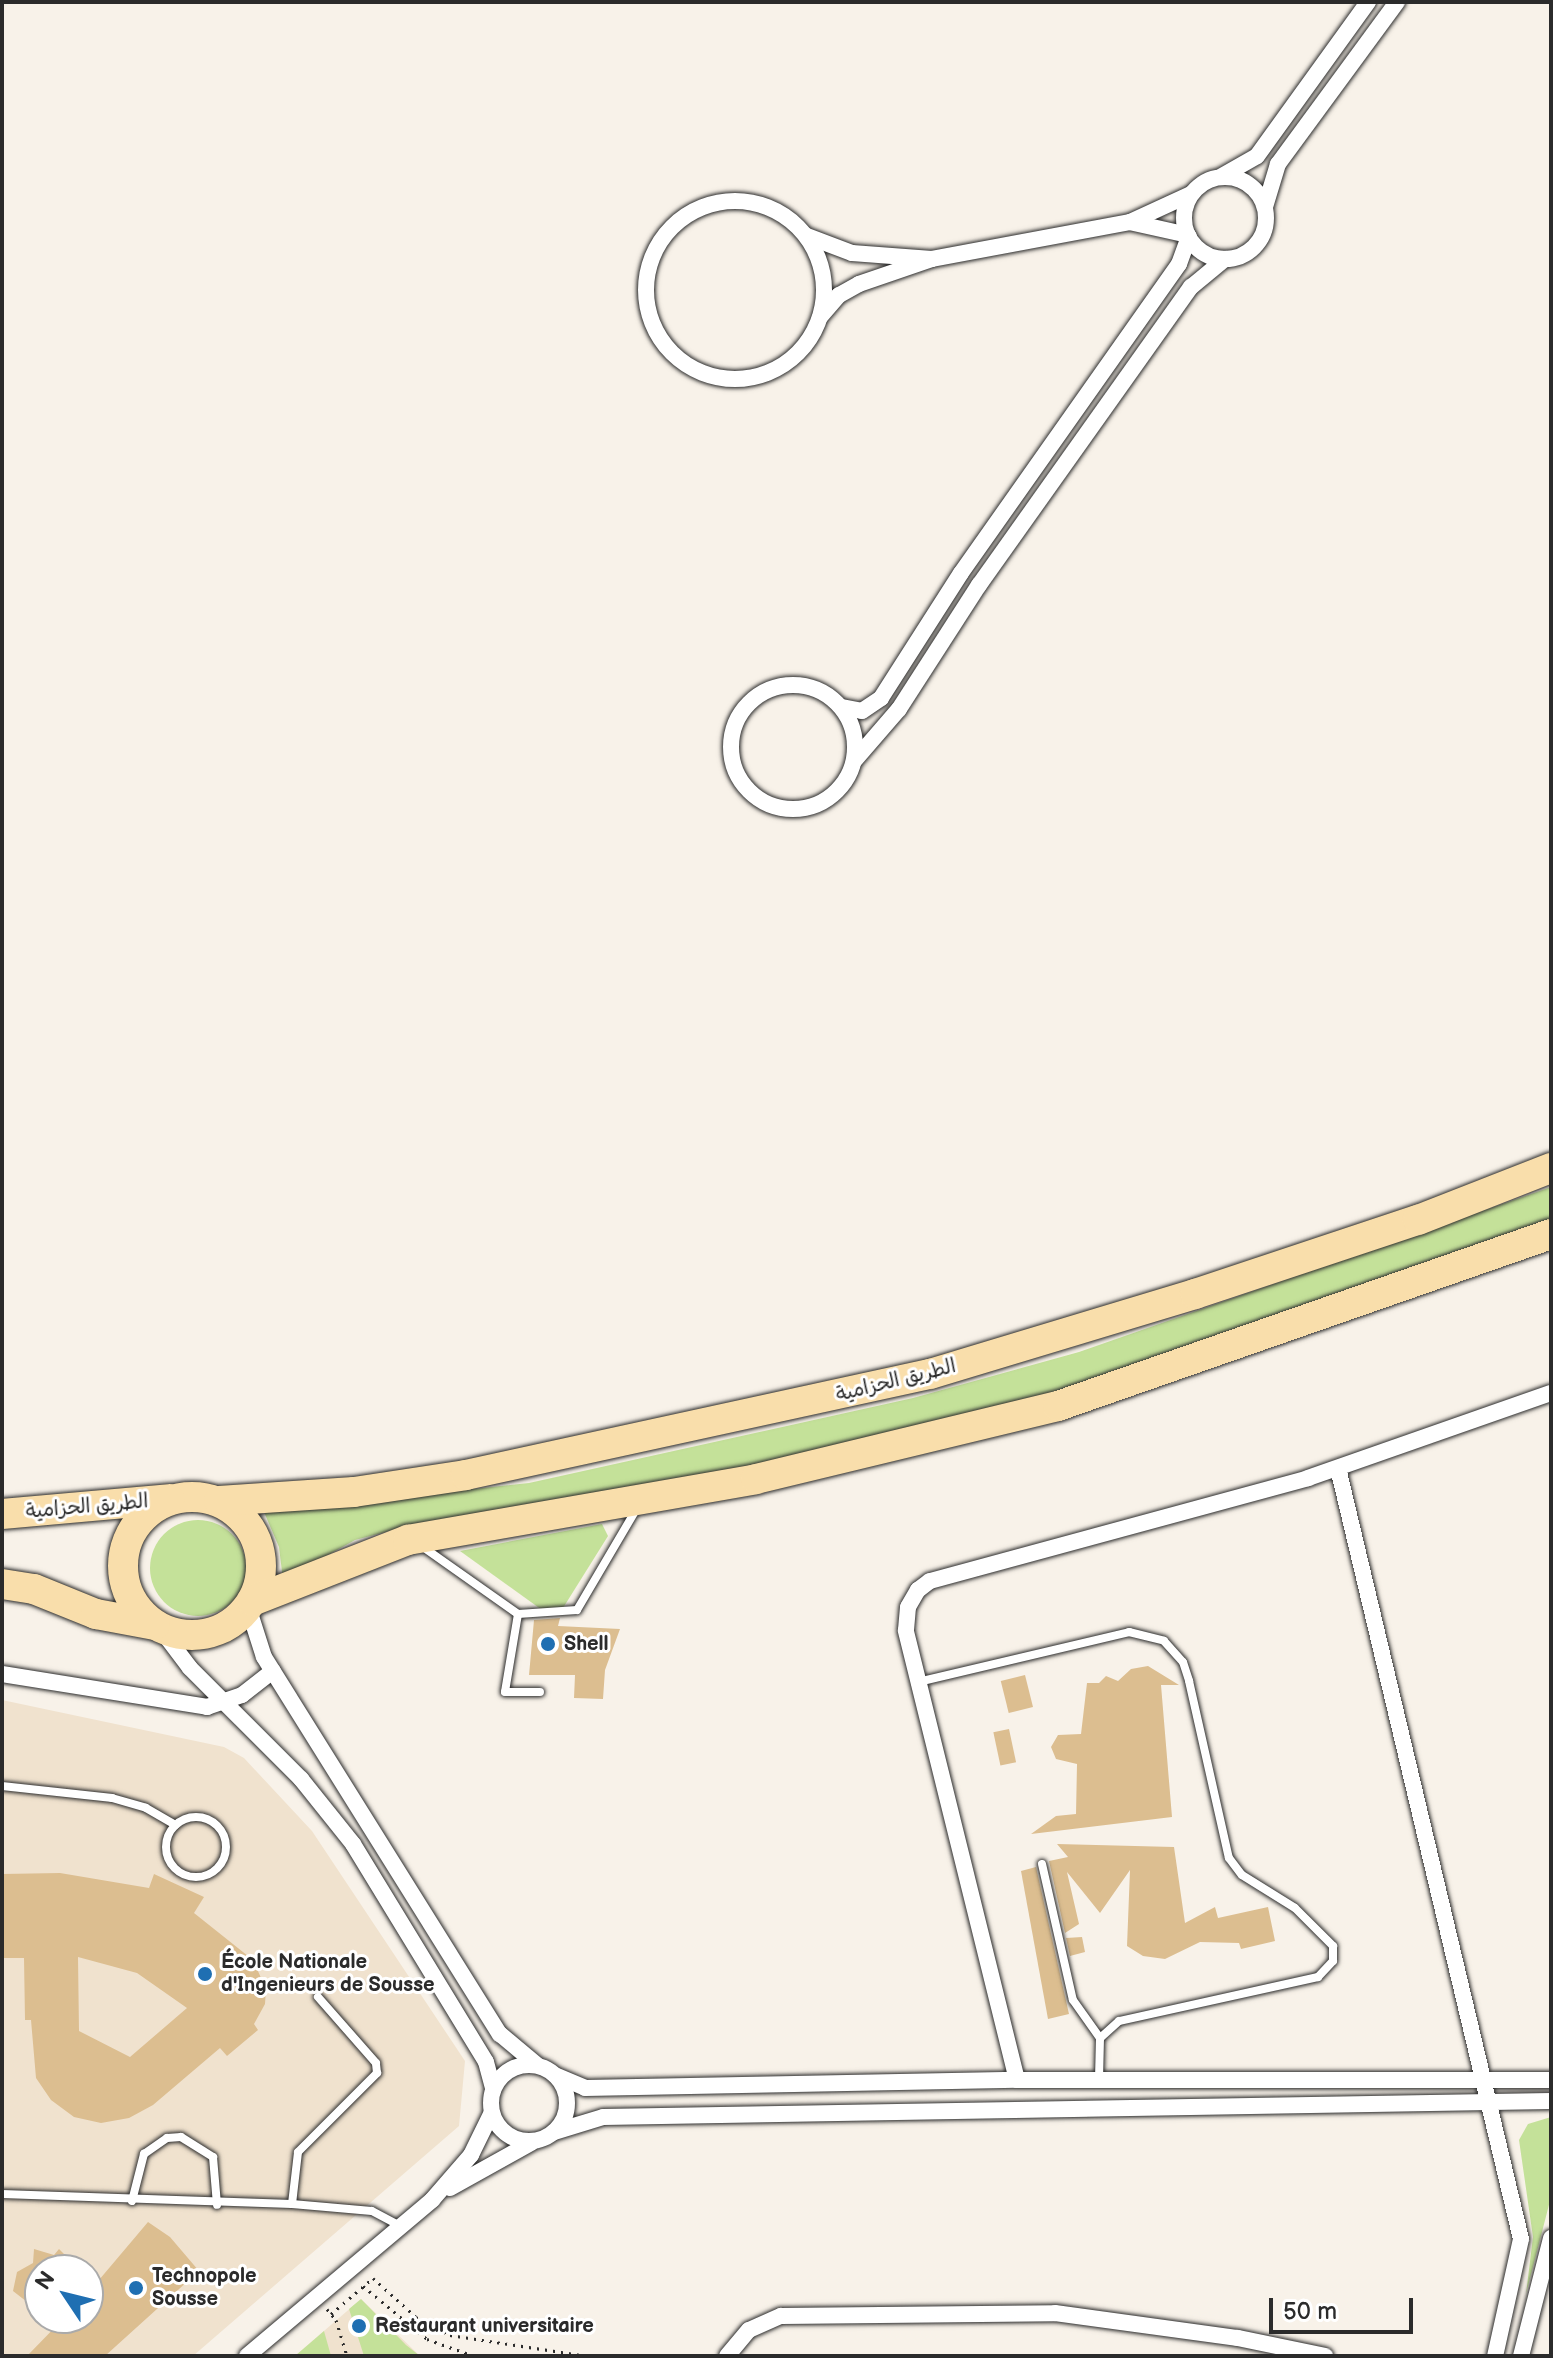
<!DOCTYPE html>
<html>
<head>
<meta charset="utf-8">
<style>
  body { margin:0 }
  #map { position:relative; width:1553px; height:2358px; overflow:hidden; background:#f8f2e9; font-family:"Balsamiq Sans","Playpen Sans Arabic",sans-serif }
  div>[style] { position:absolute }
  .built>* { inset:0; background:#f0e2ce }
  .green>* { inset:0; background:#c4e199 }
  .round { border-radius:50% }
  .building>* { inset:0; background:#dcbe90; transform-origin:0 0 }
  .path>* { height:3px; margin-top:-1.5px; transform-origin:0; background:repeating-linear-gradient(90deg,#2b2b2b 0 2px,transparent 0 8px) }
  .roads { filter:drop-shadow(0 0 2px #2b2b2b) drop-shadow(0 0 2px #2b2b2b) }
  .lane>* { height:8px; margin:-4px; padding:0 4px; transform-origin:4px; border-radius:4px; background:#fff }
  .lane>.ring { margin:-4px; padding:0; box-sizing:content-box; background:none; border:8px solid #fff; border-radius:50% }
  .street>* { height:16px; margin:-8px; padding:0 8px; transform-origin:8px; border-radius:8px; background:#fff }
  .street>.ring { margin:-8px; padding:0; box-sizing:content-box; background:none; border:16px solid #fff; border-radius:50% }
  .highway>* { height:30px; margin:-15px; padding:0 15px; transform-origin:15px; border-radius:15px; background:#f9deab }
  .highway>.ring { margin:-15px; padding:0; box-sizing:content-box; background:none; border:30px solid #f9deab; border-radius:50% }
  .dots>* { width:22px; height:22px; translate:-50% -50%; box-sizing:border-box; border:4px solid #fff; border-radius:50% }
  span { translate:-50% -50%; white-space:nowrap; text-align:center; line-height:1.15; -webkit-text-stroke:6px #fff; paint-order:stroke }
  .street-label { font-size:20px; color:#2b2b2b }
  .poi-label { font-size:20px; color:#2b2b2b; font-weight:700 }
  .left { translate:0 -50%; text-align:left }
  .frame { position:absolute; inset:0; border:4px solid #2b2b2b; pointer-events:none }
  .north { position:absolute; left:24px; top:2254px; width:80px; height:80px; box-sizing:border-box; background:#fff; border:2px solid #aaa; border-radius:50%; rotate:305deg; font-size:22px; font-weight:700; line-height:32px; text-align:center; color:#2b2b2b }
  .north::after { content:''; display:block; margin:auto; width:28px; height:36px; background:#1f6fb2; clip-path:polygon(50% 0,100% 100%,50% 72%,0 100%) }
  .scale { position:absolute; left:1269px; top:2298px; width:144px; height:36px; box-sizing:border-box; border:4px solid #2b2b2b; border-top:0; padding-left:10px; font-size:24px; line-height:28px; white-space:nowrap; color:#2b2b2b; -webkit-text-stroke:6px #fff; paint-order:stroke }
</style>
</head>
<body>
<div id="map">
  <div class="built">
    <i style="clip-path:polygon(evenodd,2px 1700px,224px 1747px,244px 1758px,312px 1831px,465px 2061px,459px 2126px,193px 2356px,2px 2356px,2px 1700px,40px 2270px,88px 2270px,88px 2318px,40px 2318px,40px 2270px)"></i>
    <i style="clip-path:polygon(361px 2299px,420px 2356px,295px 2356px)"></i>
  </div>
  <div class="green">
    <i style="clip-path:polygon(1551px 1187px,1551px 1225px,1070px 1391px,789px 1460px,401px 1528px,355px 1540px,283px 1580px,279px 1547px,264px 1512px,529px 1483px,913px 1398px,1079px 1352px)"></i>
    <i class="round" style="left:150px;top:1520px;width:96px;height:96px"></i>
    <i style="clip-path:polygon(602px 1524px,608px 1536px,563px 1608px,542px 1610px,460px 1551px)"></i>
    <i style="clip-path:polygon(1551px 2117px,1551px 2197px,1526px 2294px,1533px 2237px,1519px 2140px,1528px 2124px)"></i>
    <i style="clip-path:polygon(361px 2299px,406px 2345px,420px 2356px,364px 2356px,349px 2309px)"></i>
    <i style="clip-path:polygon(324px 2331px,331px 2356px,295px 2356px)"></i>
  </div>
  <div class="building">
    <i style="clip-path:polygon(560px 1618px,558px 1626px,620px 1629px,605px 1670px,603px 1699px,574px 1698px,575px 1675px,529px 1675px,534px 1620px)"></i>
    <i style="clip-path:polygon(1148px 1666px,1179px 1685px,1161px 1685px,1172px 1817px,1031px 1834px,1056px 1816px,1076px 1814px,1077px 1764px,1056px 1759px,1051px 1747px,1058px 1735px,1081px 1734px,1087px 1683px,1099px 1683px,1106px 1676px,1118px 1681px,1131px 1669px)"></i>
    <i style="left:1025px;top:1675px;width:33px;height:25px;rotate:76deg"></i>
    <i style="left:1009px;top:1729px;width:34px;height:16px;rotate:78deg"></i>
    <i style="clip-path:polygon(1057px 1844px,1174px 1847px,1185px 1923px,1215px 1907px,1218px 1918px,1268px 1907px,1275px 1941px,1241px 1949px,1239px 1943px,1200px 1942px,1165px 1959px,1143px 1956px,1127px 1946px,1130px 1870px,1100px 1913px,1067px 1872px,1079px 1924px,1065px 1933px,1049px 1861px,1068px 1857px)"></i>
    <i style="clip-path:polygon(1036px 1867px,1069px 2014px,1048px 2019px,1021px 1871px)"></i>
    <i style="clip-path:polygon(evenodd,60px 1873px,149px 1888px,154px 1874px,204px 1897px,194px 1913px,253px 1960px,266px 1989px,265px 2004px,254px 2024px,258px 2030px,227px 2056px,220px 2048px,153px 2105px,129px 2118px,101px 2123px,74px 2117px,51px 2100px,36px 2078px,31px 2020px,25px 2020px,24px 1958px,2px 1958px,2px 1874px,60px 1873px,78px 1957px,137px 1973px,187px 2008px,130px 2057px,79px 2031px,78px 1957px)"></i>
    <i style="clip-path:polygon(1082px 1937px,1085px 1952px,1070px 1956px,1066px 1938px)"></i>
    <i style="clip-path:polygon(148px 2222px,170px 2237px,199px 2271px,105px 2356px,27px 2356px,64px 2318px,88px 2318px,88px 2293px)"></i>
    <i style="clip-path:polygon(34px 2249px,54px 2255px,59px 2249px,80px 2270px,40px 2270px,40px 2312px,13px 2291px,17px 2272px,33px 2263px)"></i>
  </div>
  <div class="path">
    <i style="left:363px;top:2286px;width:83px;rotate:39.6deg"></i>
    <i style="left:427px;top:2339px;width:50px;rotate:19.9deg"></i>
    <i style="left:327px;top:2309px;width:14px;rotate:51deg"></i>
    <i style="left:336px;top:2320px;width:38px;rotate:73deg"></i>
    <i style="left:331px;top:2314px;width:55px;rotate:-40.6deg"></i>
    <i style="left:373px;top:2278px;width:58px;rotate:42.2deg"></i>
    <i style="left:416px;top:2317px;width:38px;rotate:28deg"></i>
    <i style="left:450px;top:2335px;width:139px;rotate:8.7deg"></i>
  </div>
  <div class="roads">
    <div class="lane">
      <i style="left:423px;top:1547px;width:116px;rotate:35.2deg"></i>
      <i style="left:518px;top:1614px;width:59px;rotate:-3.9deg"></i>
      <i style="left:577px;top:1610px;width:118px;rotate:-59.5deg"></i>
      <i style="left:518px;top:1614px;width:79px;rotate:99.5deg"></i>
      <i style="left:505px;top:1692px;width:35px"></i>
      <i style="left:918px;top:1682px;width:217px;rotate:-13.3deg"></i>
      <i style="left:1129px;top:1632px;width:36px;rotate:14deg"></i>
      <i style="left:1164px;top:1641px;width:28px;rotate:48deg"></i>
      <i style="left:1183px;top:1662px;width:20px;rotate:72deg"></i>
      <i style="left:1189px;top:1681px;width:181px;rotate:77.3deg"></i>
      <i style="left:1229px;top:1858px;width:21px;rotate:53deg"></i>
      <i style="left:1242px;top:1875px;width:62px;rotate:31.9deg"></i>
      <i style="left:1295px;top:1908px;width:54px;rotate:45deg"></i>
      <i style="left:1333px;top:1946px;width:15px;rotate:90deg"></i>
      <i style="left:1333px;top:1961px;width:22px;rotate:133deg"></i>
      <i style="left:1318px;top:1977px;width:204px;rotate:167.5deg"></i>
      <i style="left:1119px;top:2021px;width:25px;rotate:138deg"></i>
      <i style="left:2px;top:1786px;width:111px;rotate:6.2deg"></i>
      <i style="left:112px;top:1798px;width:35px;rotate:16deg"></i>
      <i style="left:146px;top:1808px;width:34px;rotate:30deg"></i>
      <i class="ring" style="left:166px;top:1817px;width:52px;height:52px"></i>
      <i style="left:1042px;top:1864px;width:139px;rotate:77.2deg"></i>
      <i style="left:1073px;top:2000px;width:47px;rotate:54.6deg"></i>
      <i style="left:1100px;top:2038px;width:42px;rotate:91.4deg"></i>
      <i style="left:2px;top:2194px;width:290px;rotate:2deg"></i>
      <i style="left:292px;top:2204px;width:80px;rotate:5deg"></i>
      <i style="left:372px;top:2211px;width:32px;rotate:28deg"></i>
      <i style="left:132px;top:2201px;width:49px;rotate:-75.7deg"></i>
      <i style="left:144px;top:2154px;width:28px;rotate:-35deg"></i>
      <i style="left:167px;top:2138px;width:14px;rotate:-4deg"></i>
      <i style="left:181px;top:2137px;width:38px;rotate:32deg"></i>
      <i style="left:213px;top:2157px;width:48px;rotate:85.2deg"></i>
      <i style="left:292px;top:2204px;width:52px;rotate:-83.4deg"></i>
      <i style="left:298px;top:2152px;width:112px;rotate:-45deg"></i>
      <i style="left:377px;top:2073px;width:10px;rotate:-96deg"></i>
      <i style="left:376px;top:2063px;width:88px;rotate:-131.3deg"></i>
    </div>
    <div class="street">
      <i style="left:1222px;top:176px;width:40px;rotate:-29.7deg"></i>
      <i style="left:1257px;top:156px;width:190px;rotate:-54.2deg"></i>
      <i class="ring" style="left:1184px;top:177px;width:66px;height:66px"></i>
      <i class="ring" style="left:646px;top:201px;width:162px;height:162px"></i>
      <i style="left:1265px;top:207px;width:45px;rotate:-73.2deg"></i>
      <i style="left:1278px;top:164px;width:201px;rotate:-53.7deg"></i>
      <i style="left:1188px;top:235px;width:59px;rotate:-167.4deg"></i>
      <i style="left:1130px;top:222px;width:67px;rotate:-24.7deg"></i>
      <i style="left:807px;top:236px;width:48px;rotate:20.7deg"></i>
      <i style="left:852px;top:253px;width:80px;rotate:4.3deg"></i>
      <i style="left:932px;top:259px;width:77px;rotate:161.1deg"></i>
      <i style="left:859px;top:284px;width:23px;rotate:151deg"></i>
      <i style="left:839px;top:295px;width:28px;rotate:131deg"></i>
      <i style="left:932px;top:259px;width:201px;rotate:-10.6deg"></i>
      <i class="ring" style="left:731px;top:685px;width:108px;height:108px"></i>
      <i style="left:842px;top:707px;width:20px;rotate:11deg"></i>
      <i style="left:862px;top:711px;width:23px;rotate:-34deg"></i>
      <i style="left:881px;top:698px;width:148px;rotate:-57.4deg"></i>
      <i style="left:961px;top:573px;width:378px;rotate:-54.8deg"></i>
      <i style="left:1179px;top:264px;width:29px;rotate:-70deg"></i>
      <i style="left:854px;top:761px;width:69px;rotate:-49.1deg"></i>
      <i style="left:899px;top:709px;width:148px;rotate:-57.2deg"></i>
      <i style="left:979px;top:585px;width:366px;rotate:-54.6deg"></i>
      <i style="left:1191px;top:287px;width:44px;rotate:-39.5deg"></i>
      <i style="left:1338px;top:1468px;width:792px;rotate:76.65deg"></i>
      <i style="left:1521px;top:2239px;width:120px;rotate:102.5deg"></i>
      <i style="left:248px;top:1607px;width:52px;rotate:72.3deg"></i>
      <i style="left:264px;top:1657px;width:445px;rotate:58deg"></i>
      <i style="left:500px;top:2034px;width:48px;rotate:40deg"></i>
      <i style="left:159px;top:1627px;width:51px;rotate:52.9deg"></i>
      <i style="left:190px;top:1668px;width:157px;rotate:45deg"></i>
      <i style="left:301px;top:1779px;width:83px;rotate:51.3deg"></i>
      <i style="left:353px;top:1844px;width:255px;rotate:58.6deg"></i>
      <i style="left:486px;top:2062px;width:28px;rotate:75deg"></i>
      <i style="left:2px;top:1674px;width:208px;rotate:9.1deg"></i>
      <i style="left:207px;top:1707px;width:37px;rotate:-19deg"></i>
      <i style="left:242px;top:1695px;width:39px;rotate:-38deg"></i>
      <i class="ring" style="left:491px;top:2065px;width:60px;height:60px"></i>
      <i style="left:555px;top:2075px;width:33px;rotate:23deg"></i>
      <i style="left:585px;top:2088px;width:432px;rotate:-1.1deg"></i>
      <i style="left:1017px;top:2080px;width:534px"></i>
      <i style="left:1017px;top:2080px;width:463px;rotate:-103.9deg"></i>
      <i style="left:906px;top:1630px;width:23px;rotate:-85deg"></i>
      <i style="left:908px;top:1607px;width:20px;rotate:-60deg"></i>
      <i style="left:918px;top:1590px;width:15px;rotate:-37deg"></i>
      <i style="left:930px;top:1581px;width:392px;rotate:-15.2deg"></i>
      <i style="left:1308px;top:1478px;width:257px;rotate:-19.3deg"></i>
      <i style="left:554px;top:2132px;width:51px;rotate:-17deg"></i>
      <i style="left:603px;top:2117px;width:948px;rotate:-0.97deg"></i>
      <i style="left:450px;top:2188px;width:93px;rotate:-29.1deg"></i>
      <i style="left:247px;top:2356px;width:242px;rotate:-40.1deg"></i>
      <i style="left:432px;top:2200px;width:60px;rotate:-49.1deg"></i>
      <i style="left:471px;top:2155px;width:46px;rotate:-64deg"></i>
      <i style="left:727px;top:2356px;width:34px;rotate:-50deg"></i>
      <i style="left:749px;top:2330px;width:35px;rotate:-24deg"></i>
      <i style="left:781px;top:2316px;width:274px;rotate:-0.6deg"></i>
      <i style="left:1055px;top:2313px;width:185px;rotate:7.8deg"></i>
      <i style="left:1238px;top:2338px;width:89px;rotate:11.7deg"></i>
      <i style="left:1521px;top:2356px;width:122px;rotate:-75.7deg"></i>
    </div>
    <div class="highway">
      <i class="ring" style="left:123px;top:1497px;width:108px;height:108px"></i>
      <i style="left:219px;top:1501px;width:135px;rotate:-3.8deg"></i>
      <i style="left:354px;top:1492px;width:113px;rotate:-8.6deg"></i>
      <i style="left:466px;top:1475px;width:475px;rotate:-12.3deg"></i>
      <i style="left:930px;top:1374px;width:277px;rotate:-16.8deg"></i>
      <i style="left:1195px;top:1294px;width:235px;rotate:-18.4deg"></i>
      <i style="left:1418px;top:1220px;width:143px;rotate:-21.4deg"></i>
      <i style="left:2px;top:1514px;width:168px;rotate:-5.1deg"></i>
      <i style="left:2px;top:1584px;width:32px;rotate:9deg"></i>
      <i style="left:34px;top:1589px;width:67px;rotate:22deg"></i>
      <i style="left:96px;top:1614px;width:60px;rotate:10.6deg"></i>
      <i style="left:252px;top:1601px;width:168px;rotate:-21.4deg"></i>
      <i style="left:408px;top:1540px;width:353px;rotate:-9.9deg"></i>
      <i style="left:756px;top:1479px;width:311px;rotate:-13.6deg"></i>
      <i style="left:1058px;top:1406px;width:522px;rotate:-19.23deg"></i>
    </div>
  </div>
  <div class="dots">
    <i style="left:548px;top:1644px;background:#1f6fb2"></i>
    <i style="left:205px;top:1974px;background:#1f6fb2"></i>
    <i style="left:136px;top:2288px;background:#1f6fb2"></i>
    <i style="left:359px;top:2326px;background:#1f6fb2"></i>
  </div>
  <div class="street-label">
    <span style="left:896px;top:1381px;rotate:-14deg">الطريق الحزامية</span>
    <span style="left:87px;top:1507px;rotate:-5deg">الطريق الحزامية</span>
  </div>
  <div class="poi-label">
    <span class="left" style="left:564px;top:1644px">Shell</span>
    <span class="left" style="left:221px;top:1974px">École Nationale<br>d'Ingenieurs de Sousse</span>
    <span class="left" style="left:152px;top:2288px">Technopole<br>Sousse</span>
    <span class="left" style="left:375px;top:2326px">Restaurant universitaire</span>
  </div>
  <div class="frame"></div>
  <div class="north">N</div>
  <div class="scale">50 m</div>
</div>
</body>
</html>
